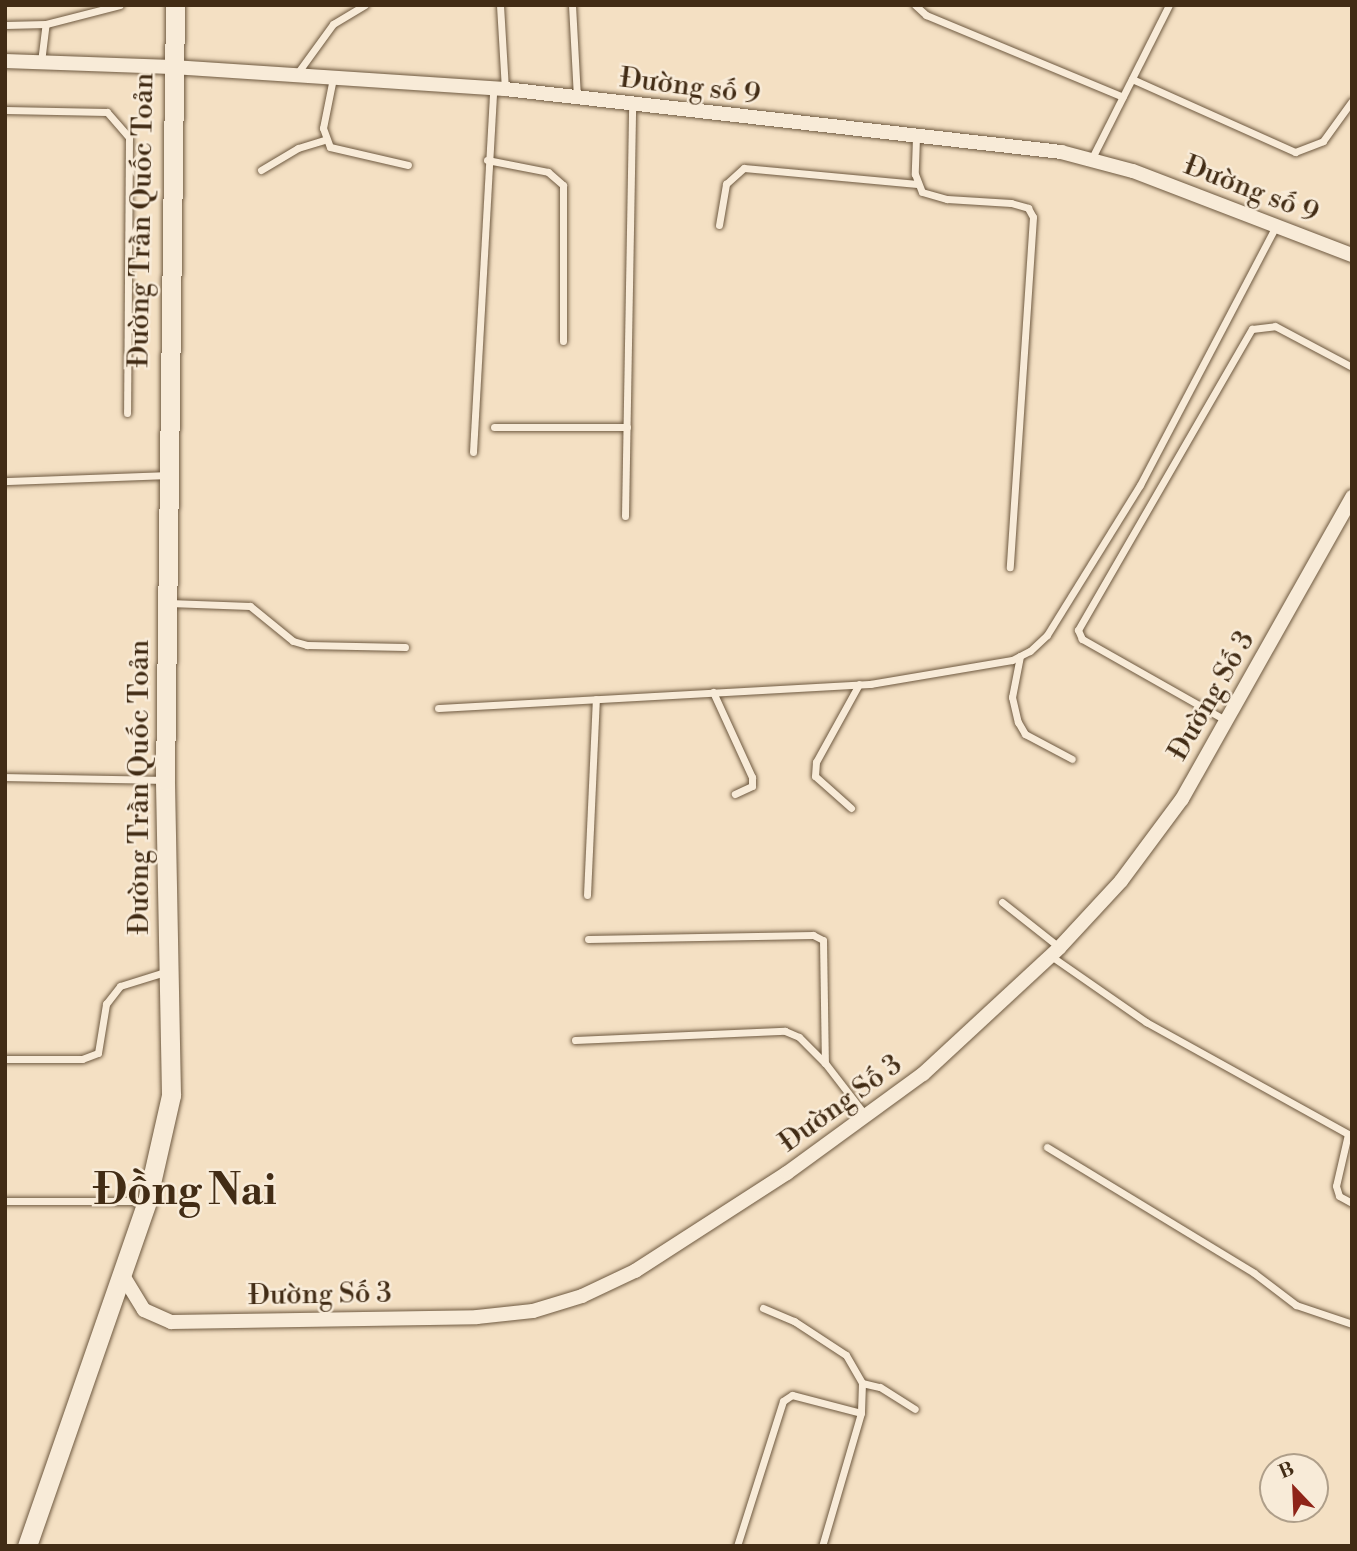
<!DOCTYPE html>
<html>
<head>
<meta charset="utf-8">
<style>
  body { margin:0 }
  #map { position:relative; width:1357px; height:1551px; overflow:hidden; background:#f4e0c3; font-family:"Libre Bodoni",serif }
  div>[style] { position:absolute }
  .roads { filter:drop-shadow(0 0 2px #6e5940) drop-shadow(0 0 2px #6e5940) }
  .lane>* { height:7px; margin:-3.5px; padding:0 3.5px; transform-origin:3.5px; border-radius:3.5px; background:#f8ebd8 }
  .street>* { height:14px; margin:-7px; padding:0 7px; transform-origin:7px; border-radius:7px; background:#f8ebd8 }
  .secondary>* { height:19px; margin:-9.5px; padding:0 9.5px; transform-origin:9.5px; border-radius:9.5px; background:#f8ebd8 }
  span { translate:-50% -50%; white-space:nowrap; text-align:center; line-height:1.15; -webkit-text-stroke:5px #f8ebd8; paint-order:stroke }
  .street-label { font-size:28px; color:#422c15 }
  .town-label { font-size:42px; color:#422c15; font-weight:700 }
  .frame { position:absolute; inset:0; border:7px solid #422c15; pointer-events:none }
  .north { position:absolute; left:1259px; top:1453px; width:70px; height:70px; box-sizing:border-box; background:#f8ebd8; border:2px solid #af9f8a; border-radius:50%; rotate:337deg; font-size:19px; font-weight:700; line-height:28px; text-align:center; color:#422c15 }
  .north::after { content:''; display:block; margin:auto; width:24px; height:32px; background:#8f2418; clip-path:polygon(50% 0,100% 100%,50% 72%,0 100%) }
</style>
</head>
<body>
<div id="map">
  <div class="roads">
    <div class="lane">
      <i style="left:500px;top:5px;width:84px;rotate:86.6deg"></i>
      <i style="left:572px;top:5px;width:92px;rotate:86.9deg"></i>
      <i style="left:915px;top:5px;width:15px;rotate:42deg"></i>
      <i style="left:926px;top:15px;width:213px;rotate:22.6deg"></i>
      <i style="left:5px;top:25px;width:41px;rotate:-1.4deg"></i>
      <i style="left:46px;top:24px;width:76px;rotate:-14.4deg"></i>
      <i style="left:41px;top:62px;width:38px;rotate:-83deg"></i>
      <i style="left:296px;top:75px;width:63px;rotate:-54deg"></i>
      <i style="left:333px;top:24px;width:37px;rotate:-31deg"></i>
      <i style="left:333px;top:78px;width:51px;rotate:101.3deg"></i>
      <i style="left:323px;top:128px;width:20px;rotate:70deg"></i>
      <i style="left:330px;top:147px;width:80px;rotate:13deg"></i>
      <i style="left:1132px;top:79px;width:179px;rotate:24.1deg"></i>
      <i style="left:1295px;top:152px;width:30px;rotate:-21deg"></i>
      <i style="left:1323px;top:141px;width:49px;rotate:-54.1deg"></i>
      <i style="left:5px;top:110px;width:102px;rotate:1.1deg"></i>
      <i style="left:107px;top:112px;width:33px;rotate:49deg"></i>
      <i style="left:129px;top:137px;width:276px;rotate:90.4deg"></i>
      <i style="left:916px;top:137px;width:37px;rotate:92deg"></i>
      <i style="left:915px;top:174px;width:19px;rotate:69deg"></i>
      <i style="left:922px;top:192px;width:26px;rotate:16deg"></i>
      <i style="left:947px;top:199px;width:64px;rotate:3.6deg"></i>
      <i style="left:1011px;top:203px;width:18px;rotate:16deg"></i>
      <i style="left:1028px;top:208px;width:10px;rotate:61deg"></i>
      <i style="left:1033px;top:217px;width:351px;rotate:93.8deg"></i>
      <i style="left:1092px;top:158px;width:171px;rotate:-63.3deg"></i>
      <i style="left:487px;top:160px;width:62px;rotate:11.1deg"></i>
      <i style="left:548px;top:172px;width:20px;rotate:41deg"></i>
      <i style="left:563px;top:185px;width:156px;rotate:90deg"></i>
      <i style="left:261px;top:170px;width:43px;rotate:-30.7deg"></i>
      <i style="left:298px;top:148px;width:27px;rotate:-17deg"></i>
      <i style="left:719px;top:225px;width:42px;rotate:-80.3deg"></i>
      <i style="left:726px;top:184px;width:24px;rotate:-42deg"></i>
      <i style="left:744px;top:168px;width:174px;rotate:5.3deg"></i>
      <i style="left:494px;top:427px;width:133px"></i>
      <i style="left:473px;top:452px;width:364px;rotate:-86.8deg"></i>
      <i style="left:5px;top:481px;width:161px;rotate:-2.1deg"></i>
      <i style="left:625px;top:516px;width:411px;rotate:-89deg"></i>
      <i style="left:169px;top:603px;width:81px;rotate:2.1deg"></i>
      <i style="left:250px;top:606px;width:55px;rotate:39.1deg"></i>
      <i style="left:293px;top:641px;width:15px;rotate:16deg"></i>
      <i style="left:307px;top:645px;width:98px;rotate:1.2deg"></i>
      <i style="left:1020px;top:656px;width:42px;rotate:101deg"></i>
      <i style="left:1012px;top:697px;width:26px;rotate:77deg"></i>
      <i style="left:1018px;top:722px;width:14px;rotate:60deg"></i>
      <i style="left:1025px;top:734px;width:53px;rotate:28deg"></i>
      <i style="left:713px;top:692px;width:94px;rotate:65.4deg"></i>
      <i style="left:752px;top:777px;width:9px;rotate:90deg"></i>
      <i style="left:752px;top:786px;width:19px;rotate:155deg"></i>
      <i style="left:438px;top:708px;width:433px;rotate:-3.2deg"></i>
      <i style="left:870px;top:684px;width:144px;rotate:-9.6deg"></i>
      <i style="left:1012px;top:660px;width:20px;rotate:-27deg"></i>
      <i style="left:1030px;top:651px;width:23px;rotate:-43deg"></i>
      <i style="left:1047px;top:635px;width:176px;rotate:-58.2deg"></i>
      <i style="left:1140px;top:485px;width:293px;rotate:-62.3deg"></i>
      <i style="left:1227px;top:721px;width:167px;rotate:-150.5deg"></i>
      <i style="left:1082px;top:639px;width:10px;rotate:-114deg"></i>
      <i style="left:1078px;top:630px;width:348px;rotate:-60deg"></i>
      <i style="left:1252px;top:329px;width:23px;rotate:-7deg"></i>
      <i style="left:1275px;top:326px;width:87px;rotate:28deg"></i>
      <i style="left:5px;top:777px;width:159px;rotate:1.1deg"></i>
      <i style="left:851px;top:808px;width:48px;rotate:-138.4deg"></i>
      <i style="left:815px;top:776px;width:14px;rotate:-86deg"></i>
      <i style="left:816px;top:762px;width:89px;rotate:-61.1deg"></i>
      <i style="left:587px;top:895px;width:196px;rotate:-87.4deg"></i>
      <i style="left:1002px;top:902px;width:73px;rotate:38.3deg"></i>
      <i style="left:588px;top:939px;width:225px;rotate:-1deg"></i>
      <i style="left:813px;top:935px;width:11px;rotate:27deg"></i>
      <i style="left:823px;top:940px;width:123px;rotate:89.1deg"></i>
      <i style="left:1051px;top:956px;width:116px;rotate:34.8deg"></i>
      <i style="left:1146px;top:1022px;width:235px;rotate:29deg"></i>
      <i style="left:575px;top:1040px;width:210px;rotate:-2.5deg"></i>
      <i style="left:785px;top:1031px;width:15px;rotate:23deg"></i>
      <i style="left:799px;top:1037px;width:37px;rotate:45deg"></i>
      <i style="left:825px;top:1063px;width:67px;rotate:52.3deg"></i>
      <i style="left:5px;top:1059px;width:77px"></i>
      <i style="left:82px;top:1059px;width:17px;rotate:-21deg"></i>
      <i style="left:98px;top:1053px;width:50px;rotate:-80.7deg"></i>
      <i style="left:106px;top:1004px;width:23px;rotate:-52deg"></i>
      <i style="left:120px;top:986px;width:50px;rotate:-17.4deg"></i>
      <i style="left:1348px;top:1134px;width:53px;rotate:103deg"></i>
      <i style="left:1336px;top:1186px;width:10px;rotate:73deg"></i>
      <i style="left:1339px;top:1196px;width:15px;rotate:28deg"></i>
      <i style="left:1047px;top:1147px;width:242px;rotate:31.3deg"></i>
      <i style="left:1254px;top:1273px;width:53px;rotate:37.3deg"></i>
      <i style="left:1296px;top:1305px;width:59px;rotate:18.7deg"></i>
      <i style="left:5px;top:1201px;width:140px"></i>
      <i style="left:763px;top:1308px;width:34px;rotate:23deg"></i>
      <i style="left:794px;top:1321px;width:62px;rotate:33.2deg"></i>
      <i style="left:846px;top:1355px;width:32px;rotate:60deg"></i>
      <i style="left:862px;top:1383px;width:30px;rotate:92deg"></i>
      <i style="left:861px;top:1413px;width:139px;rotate:106.3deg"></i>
      <i style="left:862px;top:1383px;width:18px;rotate:13deg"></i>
      <i style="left:880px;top:1387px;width:41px;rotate:32.2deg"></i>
      <i style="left:737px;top:1546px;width:152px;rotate:-72.4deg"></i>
      <i style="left:783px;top:1401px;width:11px;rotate:-34deg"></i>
      <i style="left:792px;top:1395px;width:71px;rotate:14.6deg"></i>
    </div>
    <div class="street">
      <i style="left:5px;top:61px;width:167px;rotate:2.1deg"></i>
      <i style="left:172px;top:67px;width:334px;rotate:3.8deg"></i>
      <i style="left:505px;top:89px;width:560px;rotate:6.46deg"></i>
      <i style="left:1061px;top:152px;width:74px;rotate:14.8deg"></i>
      <i style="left:1133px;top:171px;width:235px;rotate:21deg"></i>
      <i style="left:122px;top:1274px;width:42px;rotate:58.6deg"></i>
      <i style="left:144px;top:1310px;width:30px;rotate:24deg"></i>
      <i style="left:171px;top:1322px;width:306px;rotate:-0.9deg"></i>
      <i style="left:477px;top:1317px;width:56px;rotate:-6.1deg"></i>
      <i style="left:533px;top:1311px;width:51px;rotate:-17deg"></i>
      <i style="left:582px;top:1296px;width:59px;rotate:-25.3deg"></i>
      <i style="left:635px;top:1271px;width:181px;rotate:-32.8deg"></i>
      <i style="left:787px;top:1173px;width:168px;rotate:-36.1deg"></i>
      <i style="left:923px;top:1074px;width:185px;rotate:-42.8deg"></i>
      <i style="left:1059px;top:948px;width:91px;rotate:-47.2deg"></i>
      <i style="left:1121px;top:881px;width:102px;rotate:-53.4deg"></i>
      <i style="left:1182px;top:799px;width:347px;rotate:-60.6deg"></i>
    </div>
    <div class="secondary">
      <i style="left:27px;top:1546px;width:365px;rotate:-70.8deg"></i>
      <i style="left:147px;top:1201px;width:109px;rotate:-77.2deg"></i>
      <i style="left:171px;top:1095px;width:315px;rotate:-91.1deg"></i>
      <i style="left:165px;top:780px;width:775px;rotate:-89.26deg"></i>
    </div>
  </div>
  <div class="street-label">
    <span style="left:690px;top:87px;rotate:7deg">Đường số 9</span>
    <span style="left:1251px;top:190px;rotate:21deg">Đường số 9</span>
    <span style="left:142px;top:220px;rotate:-89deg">Đường Trần Quốc Toản</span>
    <span style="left:1212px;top:696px;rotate:-60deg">Đường Số 3</span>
    <span style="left:140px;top:787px;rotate:-90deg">Đường Trần Quốc Toản</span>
    <span style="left:841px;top:1104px;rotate:-36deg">Đường Số 3</span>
    <span style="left:320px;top:1295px;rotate:-1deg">Đường Số 3</span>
  </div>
  <div class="town-label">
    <span style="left:185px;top:1192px">Đồng Nai</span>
  </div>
  <div class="frame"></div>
  <div class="north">B</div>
</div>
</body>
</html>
